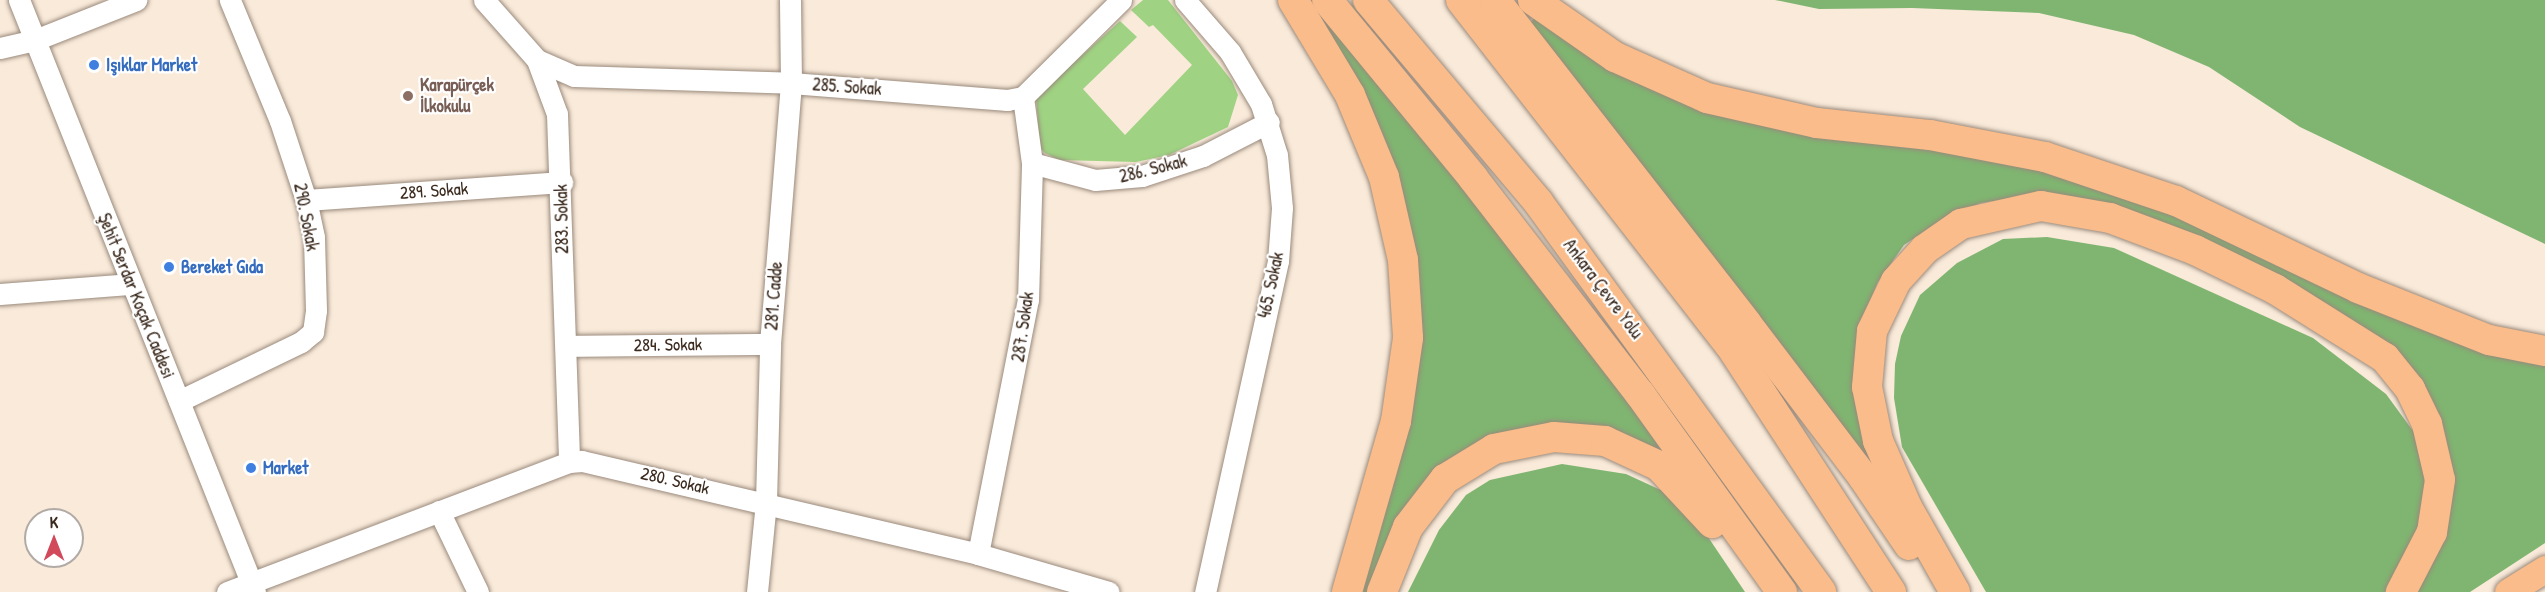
<!DOCTYPE html>
<html>
<head>
<meta charset="utf-8">
<style>
  body { margin:0 }
  #map { position:relative; width:2545px; height:592px; overflow:hidden; background:#f9eada; font-family:"Patrick Hand",sans-serif }
  div>[style] { position:absolute }
  .green>* { inset:0; background:#9fd383 }
  .forest>* { inset:0; background:#7fb571 }
  .roads { filter:drop-shadow(0 0 2px #9a8a7c) drop-shadow(0 0 2px #9a8a7c) }
  .minor>* { height:21px; margin:-10.5px; padding:0 10.5px; transform-origin:10.5px; border-radius:10.5px; background:#fff }
  .major>* { height:27px; margin:-13.5px; padding:0 13.5px; transform-origin:13.5px; border-radius:13.5px; background:#f9bc8a }
  .highway>* { height:30px; margin:-15px; padding:0 15px; transform-origin:15px; border-radius:15px; background:#f9bc8a }
  .dots>* { width:16px; height:16px; translate:-50% -50%; box-sizing:border-box; border:3px solid #fff; border-radius:50% }
  span { translate:-50% -50%; white-space:nowrap; text-align:center; line-height:1.15; -webkit-text-stroke:4.5px #fff; paint-order:stroke }
  .shop-label { font-size:18px; color:#366cbe; font-weight:700 }
  .left { translate:0 -50%; text-align:left }
  .education-label { font-size:18px; color:#785e54; font-weight:700 }
  .street-label { font-size:18px; color:#3b2a1e }
  .north { position:absolute; left:24px; top:508px; width:60px; height:60px; box-sizing:border-box; background:#fff; border:2px solid #b1aaa5; border-radius:50%; rotate:0deg; font-size:16px; font-weight:700; line-height:24px; text-align:center; color:#3b2a1e }
  .north::after { content:''; display:block; margin:auto; width:21px; height:27px; background:#d1495b; clip-path:polygon(50% 0,100% 100%,50% 72%,0 100%) }
</style>
</head>
<body>
<div id="map">
  <div class="green">
    <i style="clip-path:polygon(1143px 0,1168px 0,1232px 81px,1238px 95px,1228px 127px,1169px 155px,1136px 162px,1059px 160px,1045px 153px,1040px 148px,1036px 97px,1120px 21px,1137px 37px,1083px 89px,1125px 135px,1192px 65px,1153px 25px,1149px 27px,1131px 10px)"></i>
  </div>
  <div class="forest">
    <i style="clip-path:polygon(1775px 0,2545px 0,2545px 244px,2300px 127px,2209px 67px,2134px 35px,2039px 13px,1912px 8px,1819px 9px)"></i>
    <i style="clip-path:polygon(1540px 12px,1630px 72px,2085px 177px,2545px 359px,2545px 543px,2470px 592px,2411px 592px,2447px 498px,2375px 340px,2037px 194px,1981px 203px,1949px 215px,1904px 245px,1878px 282px,1865px 312px,1873px 452px,1857px 461px,1527px 26px)"></i>
    <i style="clip-path:polygon(1334px 14px,1683px 458px,1495px 438px,1369px 592px,1351px 592px,1410px 283px,1323px 23px)"></i>
    <i style="clip-path:polygon(2047px 237px,2114px 248px,2313px 338px,2386px 394px,2416px 435px,2427px 474px,2427px 513px,2394px 592px,1986px 592px,1902px 447px,1894px 398px,1895px 364px,1901px 336px,1920px 295px,1957px 263px,2003px 239px)"></i>
    <i style="clip-path:polygon(1562px 464px,1626px 474px,1665px 492px,1706px 534px,1745px 592px,1408px 592px,1439px 530px,1466px 495px,1490px 480px)"></i>
  </div>
  <div class="roads">
    <div class="minor">
      <i style="left:19px;top:0;width:637px;rotate:68.27deg"></i>
      <i style="left:484px;top:0;width:80px;rotate:48.5deg"></i>
      <i style="left:537px;top:60px;width:58px;rotate:69.7deg"></i>
      <i style="left:557px;top:114px;width:348px;rotate:88deg"></i>
      <i style="left:1185px;top:0;width:69px;rotate:49.1deg"></i>
      <i style="left:1230px;top:52px;width:61px;rotate:59.2deg"></i>
      <i style="left:1261px;top:104px;width:53px;rotate:72.6deg"></i>
      <i style="left:1277px;top:155px;width:53px;rotate:84.6deg"></i>
      <i style="left:1282px;top:208px;width:53px;rotate:94.3deg"></i>
      <i style="left:1278px;top:261px;width:339px;rotate:102.4deg"></i>
      <i style="left:0;top:48px;width:36px;rotate:-13deg"></i>
      <i style="left:35px;top:40px;width:109px;rotate:-21.6deg"></i>
      <i style="left:537px;top:60px;width:40px;rotate:23.4deg"></i>
      <i style="left:574px;top:76px;width:217px;rotate:1.8deg"></i>
      <i style="left:791px;top:83px;width:217px;rotate:4.5deg"></i>
      <i style="left:1007px;top:100px;width:16px;rotate:-11deg"></i>
      <i style="left:1023px;top:97px;width:138px;rotate:-44.7deg"></i>
      <i style="left:1032px;top:163px;width:65px;rotate:15.1deg"></i>
      <i style="left:1095px;top:180px;width:47px;rotate:-4.9deg"></i>
      <i style="left:1142px;top:176px;width:64px;rotate:-18.2deg"></i>
      <i style="left:1203px;top:156px;width:74px;rotate:-27.3deg"></i>
      <i style="left:306px;top:200px;width:257px;rotate:-4deg"></i>
      <i style="left:0;top:294px;width:129px;rotate:-4.4deg"></i>
      <i style="left:566px;top:346px;width:204px;rotate:-0.6deg"></i>
      <i style="left:179px;top:401px;width:136px;rotate:-25.8deg"></i>
      <i style="left:301px;top:342px;width:16px;rotate:-40deg"></i>
      <i style="left:313px;top:332px;width:22px;rotate:-82deg"></i>
      <i style="left:316px;top:310px;width:73px;rotate:-91.6deg"></i>
      <i style="left:314px;top:237px;width:38px;rotate:-102deg"></i>
      <i style="left:306px;top:200px;width:83px;rotate:-108.2deg"></i>
      <i style="left:280px;top:121px;width:131px;rotate:-112.5deg"></i>
      <i style="left:439px;top:511px;width:90px;rotate:64.3deg"></i>
      <i style="left:978px;top:554px;width:259px;rotate:-78.9deg"></i>
      <i style="left:1028px;top:300px;width:137px;rotate:-88.3deg"></i>
      <i style="left:1032px;top:163px;width:67px;rotate:-97.8deg"></i>
      <i style="left:227px;top:592px;width:366px;rotate:-20.8deg"></i>
      <i style="left:569px;top:462px;width:13px;rotate:-4deg"></i>
      <i style="left:582px;top:461px;width:407px;rotate:13.2deg"></i>
      <i style="left:978px;top:554px;width:136px;rotate:16.2deg"></i>
      <i style="left:757px;top:592px;width:90px;rotate:-84.3deg"></i>
      <i style="left:766px;top:502px;width:158px;rotate:-88.5deg"></i>
      <i style="left:770px;top:344px;width:262px;rotate:-85.4deg"></i>
      <i style="left:791px;top:83px;width:83px;rotate:-90.7deg"></i>
    </div>
    <div class="major">
      <i style="left:2508px;top:592px;width:44px;rotate:-31.9deg"></i>
    </div>
    <div class="highway">
      <i style="left:1293px;top:0;width:111px;rotate:59deg"></i>
      <i style="left:1350px;top:95px;width:89px;rotate:67.5deg"></i>
      <i style="left:1384px;top:177px;width:85px;rotate:77.1deg"></i>
      <i style="left:1403px;top:260px;width:78px;rotate:86.3deg"></i>
      <i style="left:1408px;top:338px;width:84px;rotate:98.2deg"></i>
      <i style="left:1396px;top:421px;width:178px;rotate:106deg"></i>
      <i style="left:1327px;top:0;width:230px;rotate:50.6deg"></i>
      <i style="left:1473px;top:178px;width:273px;rotate:52.3deg"></i>
      <i style="left:1640px;top:394px;width:244px;rotate:54.4deg"></i>
      <i style="left:1368px;top:0;width:264px;rotate:49.9deg"></i>
      <i style="left:1538px;top:202px;width:482px;rotate:54deg"></i>
      <i style="left:1461px;top:0;width:437px;rotate:52.1deg"></i>
      <i style="left:1730px;top:345px;width:295px;rotate:56.9deg"></i>
      <i style="left:1495px;top:0;width:410px;rotate:52.1deg"></i>
      <i style="left:1747px;top:324px;width:192px;rotate:52.8deg"></i>
      <i style="left:1863px;top:477px;width:82px;rotate:55.9deg"></i>
      <i style="left:1533px;top:0;width:100px;rotate:34.8deg"></i>
      <i style="left:1615px;top:57px;width:101px;rotate:24deg"></i>
      <i style="left:1707px;top:98px;width:113px;rotate:12.8deg"></i>
      <i style="left:1817px;top:123px;width:114px;rotate:6.1deg"></i>
      <i style="left:1930px;top:135px;width:117px;rotate:10.8deg"></i>
      <i style="left:2045px;top:157px;width:138px;rotate:18.6deg"></i>
      <i style="left:2176px;top:201px;width:202px;rotate:25.5deg"></i>
      <i style="left:2358px;top:288px;width:141px;rotate:21.7deg"></i>
      <i style="left:2489px;top:340px;width:57px;rotate:11.1deg"></i>
      <i style="left:1382px;top:592px;width:70px;rotate:-68.2deg"></i>
      <i style="left:1408px;top:527px;width:61px;rotate:-52.4deg"></i>
      <i style="left:1445px;top:479px;width:57px;rotate:-31.5deg"></i>
      <i style="left:1494px;top:449px;width:61px;rotate:-11.3deg"></i>
      <i style="left:1554px;top:437px;width:51px;rotate:4.5deg"></i>
      <i style="left:1605px;top:441px;width:60px;rotate:24.8deg"></i>
      <i style="left:1659px;top:466px;width:78px;rotate:47.1deg"></i>
      <i style="left:1955px;top:592px;width:98px;rotate:-119.5deg"></i>
      <i style="left:1907px;top:507px;width:72px;rotate:-113.7deg"></i>
      <i style="left:1878px;top:441px;width:55px;rotate:-101.5deg"></i>
      <i style="left:1867px;top:387px;width:56px;rotate:-84.9deg"></i>
      <i style="left:1872px;top:331px;width:55px;rotate:-64.4deg"></i>
      <i style="left:1896px;top:281px;width:43px;rotate:-47.8deg"></i>
      <i style="left:1925px;top:249px;width:44px;rotate:-34.8deg"></i>
      <i style="left:1961px;top:224px;width:82px;rotate:-12.7deg"></i>
      <i style="left:2041px;top:206px;width:70px;rotate:9.9deg"></i>
      <i style="left:2110px;top:218px;width:91px;rotate:20.6deg"></i>
      <i style="left:2195px;top:250px;width:89px;rotate:26deg"></i>
      <i style="left:2275px;top:289px;width:130px;rotate:32.1deg"></i>
      <i style="left:2385px;top:358px;width:40px;rotate:51deg"></i>
      <i style="left:2410px;top:389px;width:39px;rotate:64deg"></i>
      <i style="left:2427px;top:424px;width:57px;rotate:76.9deg"></i>
      <i style="left:2440px;top:480px;width:53px;rotate:98.7deg"></i>
      <i style="left:2432px;top:532px;width:68px;rotate:117.3deg"></i>
    </div>
  </div>
  <div class="dots">
    <i style="left:94px;top:65px;background:#3f7fe0"></i>
    <i style="left:408px;top:96px;background:#8d6e63"></i>
    <i style="left:169px;top:267px;background:#3f7fe0"></i>
    <i style="left:251px;top:468px;background:#3f7fe0"></i>
  </div>
  <div class="shop-label">
    <span class="left" style="left:106px;top:65px">Işıklar Market</span>
    <span class="left" style="left:181px;top:267px">Bereket Gıda</span>
    <span class="left" style="left:263px;top:468px">Market</span>
  </div>
  <div class="education-label">
    <span class="left" style="left:420px;top:96px">Karapürçek<br>İlkokulu</span>
  </div>
  <div class="street-label">
    <span style="left:847px;top:87px;rotate:4deg">285. Sokak</span>
    <span style="left:1153px;top:169px;rotate:-14deg">286. Sokak</span>
    <span style="left:434px;top:191px;rotate:-4deg">289. Sokak</span>
    <span style="left:306px;top:217px;rotate:79deg">290. Sokak</span>
    <span style="left:562px;top:219px;rotate:-91deg">283. Sokak</span>
    <span style="left:1271px;top:285px;rotate:-78deg">465. Sokak</span>
    <span style="left:1603px;top:289px;rotate:53deg">Ankara Çevre Yolu</span>
    <span style="left:136px;top:296px;rotate:68deg">Şehit Serdar Koçak Caddesi</span>
    <span style="left:774px;top:296px;rotate:-86deg">281. Cadde</span>
    <span style="left:1023px;top:327px;rotate:-82deg">287. Sokak</span>
    <span style="left:668px;top:345px;rotate:-1deg">284. Sokak</span>
    <span style="left:675px;top:481px;rotate:13deg">280. Sokak</span>
  </div>
  <div class="north">K</div>
</div>
</body>
</html>
